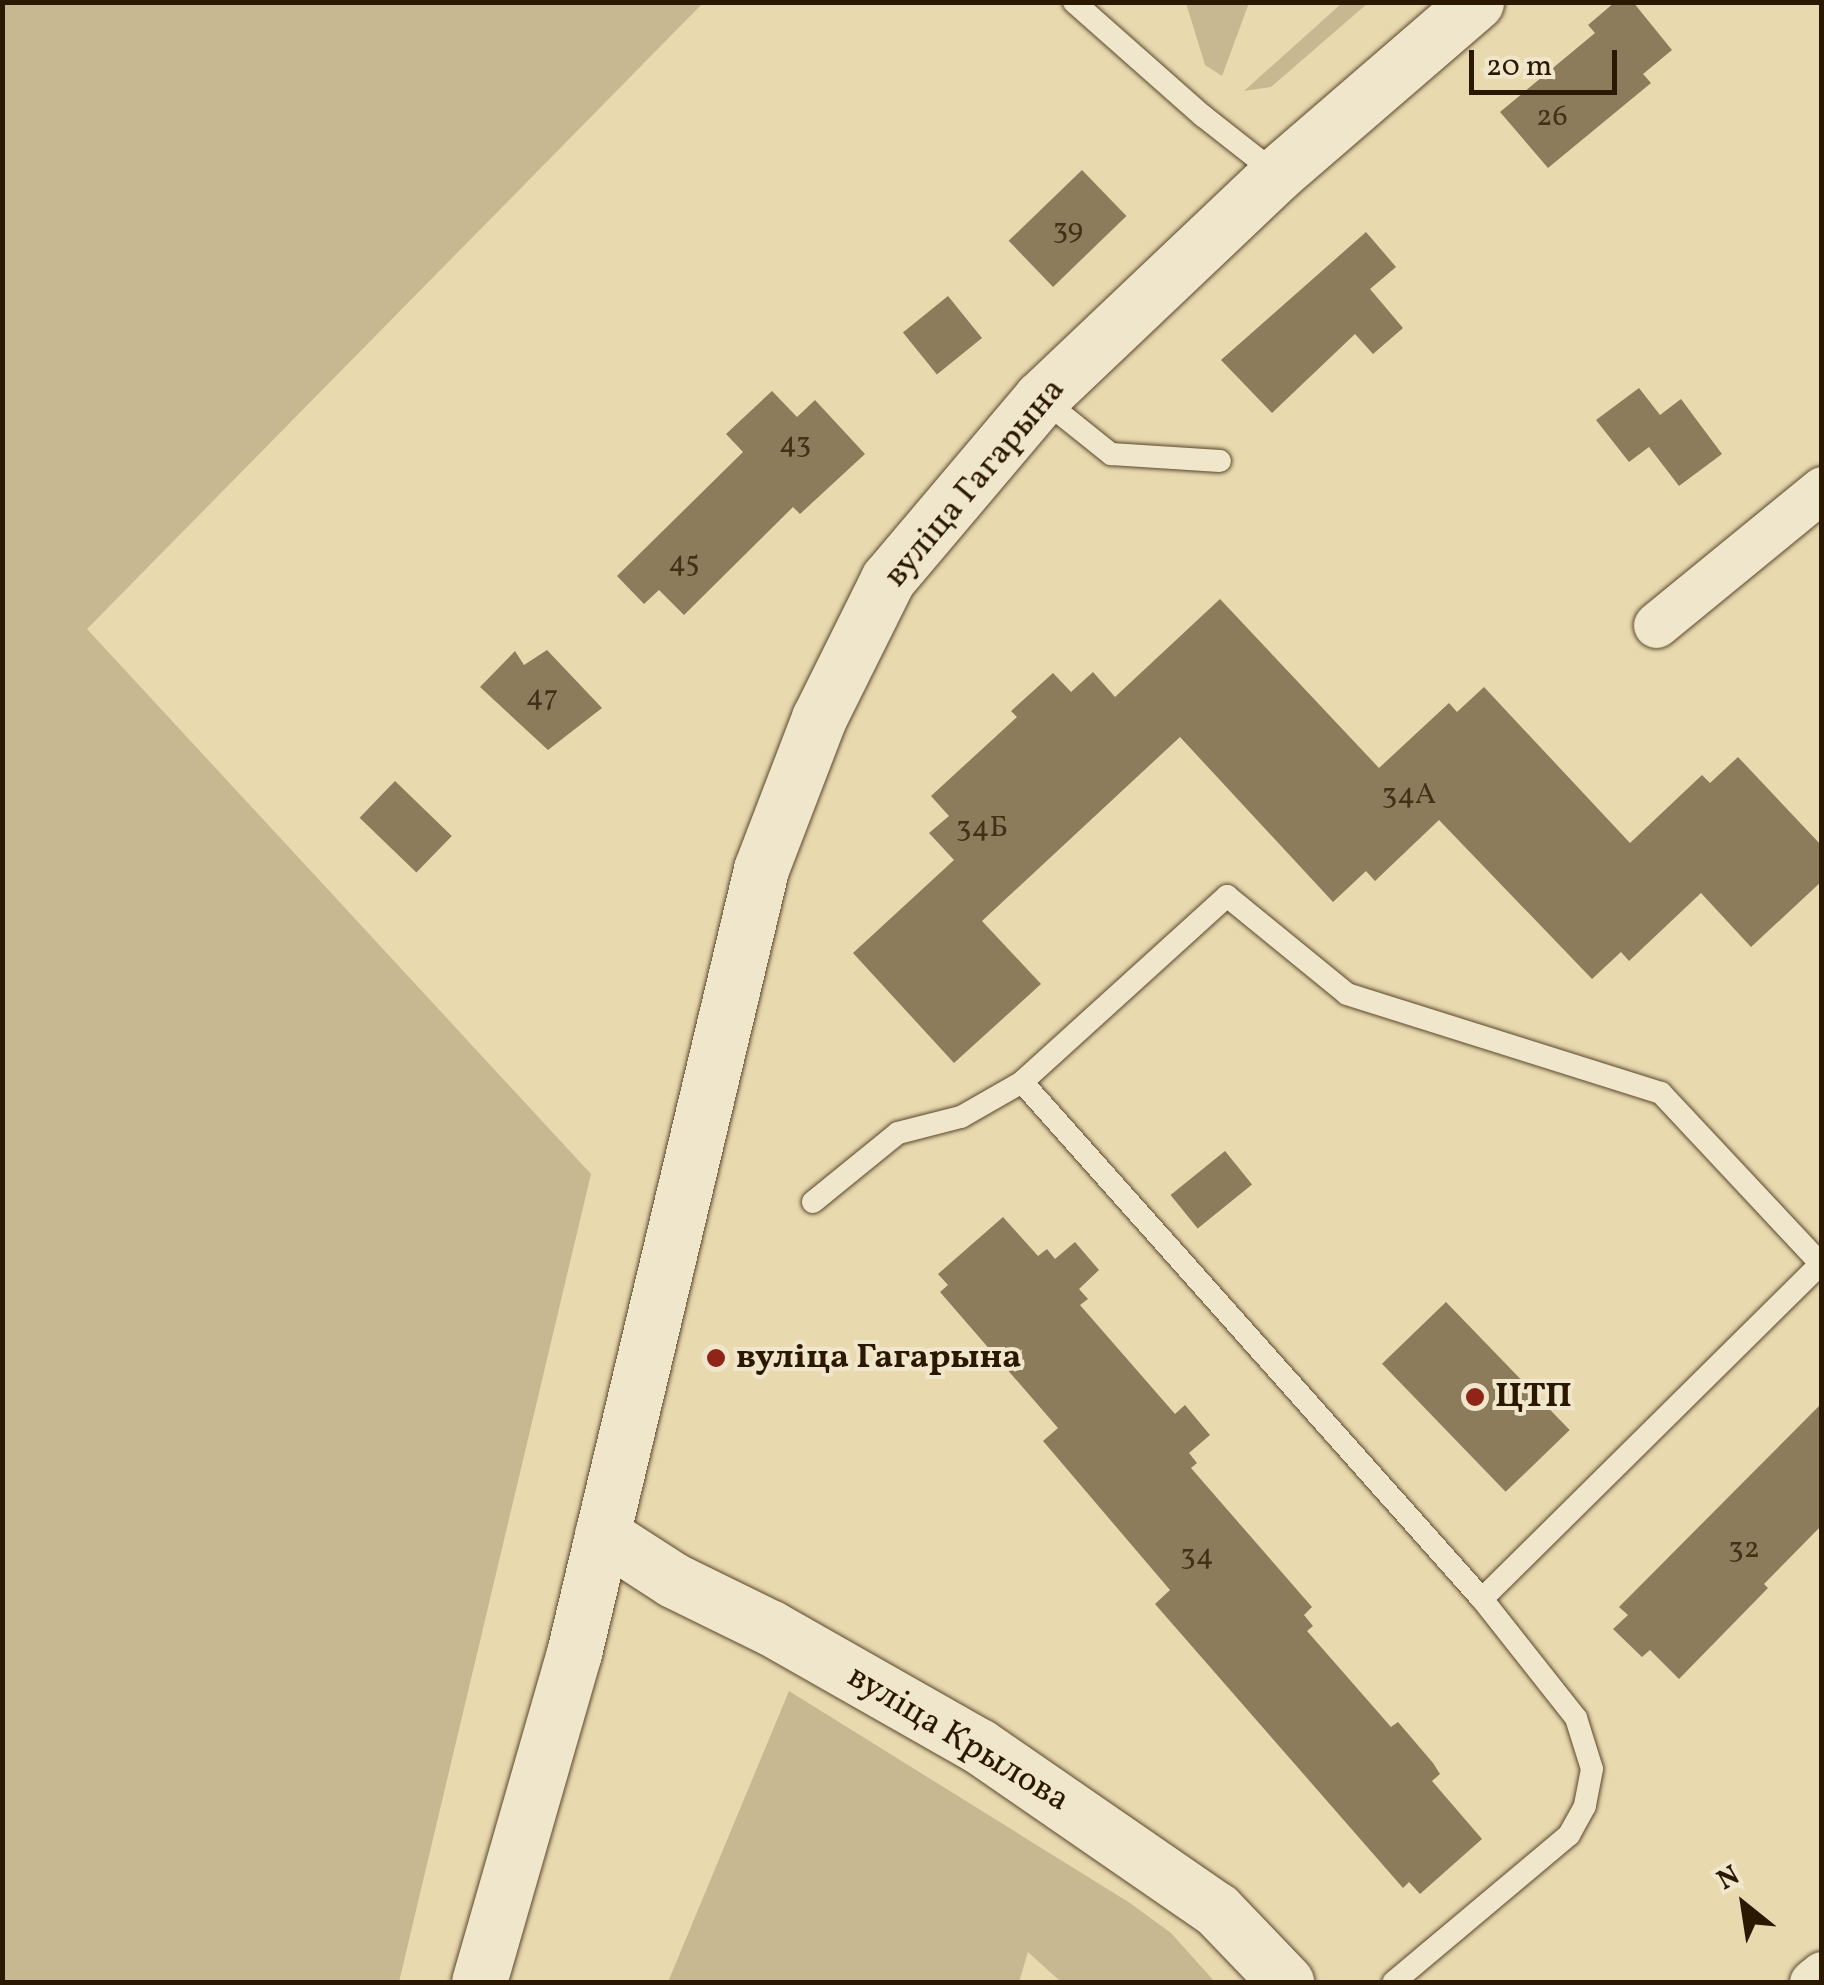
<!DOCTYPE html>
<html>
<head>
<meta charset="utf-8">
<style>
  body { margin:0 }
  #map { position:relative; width:1824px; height:1985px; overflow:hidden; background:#e8d9af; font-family:Vollkorn,serif }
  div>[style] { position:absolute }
  .green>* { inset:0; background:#c8b891 }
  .building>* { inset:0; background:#8d7c5b; transform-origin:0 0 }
  .roads { filter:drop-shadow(0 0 2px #5a482c) drop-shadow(0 0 2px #5a482c) }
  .service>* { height:22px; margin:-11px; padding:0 11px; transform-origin:11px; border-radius:11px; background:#f0e6cb }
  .minor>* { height:45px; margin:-22.5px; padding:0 22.5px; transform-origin:22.5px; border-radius:22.5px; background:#f0e6cb }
  .secondary>* { height:55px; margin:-27.5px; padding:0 27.5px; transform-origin:27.5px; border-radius:27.5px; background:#f0e6cb }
  .dots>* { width:28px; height:28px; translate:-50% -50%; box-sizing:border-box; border:5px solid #f0e6cb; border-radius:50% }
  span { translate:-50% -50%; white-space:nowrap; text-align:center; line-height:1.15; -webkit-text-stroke:8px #f0e6cb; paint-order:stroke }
  .number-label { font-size:30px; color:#433117 }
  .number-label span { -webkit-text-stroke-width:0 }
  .street-label { font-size:35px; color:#2a1800 }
  .poi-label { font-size:35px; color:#2a1800; font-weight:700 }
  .left { translate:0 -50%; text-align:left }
  .frame { position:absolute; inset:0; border:5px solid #2a1800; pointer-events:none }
  .north { position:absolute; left:1694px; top:1855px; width:100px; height:100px; -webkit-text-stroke:8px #f0e6cb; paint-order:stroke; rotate:330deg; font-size:28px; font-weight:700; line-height:40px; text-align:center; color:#2a1800 }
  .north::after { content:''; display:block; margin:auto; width:35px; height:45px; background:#2a1800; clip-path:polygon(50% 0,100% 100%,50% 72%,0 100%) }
  .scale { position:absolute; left:1469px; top:50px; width:148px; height:45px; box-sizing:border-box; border:5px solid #2a1800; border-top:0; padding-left:12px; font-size:30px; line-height:35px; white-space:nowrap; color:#2a1800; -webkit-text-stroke:8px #f0e6cb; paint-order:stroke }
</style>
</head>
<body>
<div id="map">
  <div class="green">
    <i style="clip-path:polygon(2px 3px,703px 3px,87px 629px,591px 1174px,399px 1982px,3px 1982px)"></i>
    <i style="clip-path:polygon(1186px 3px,1249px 3px,1222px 76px,1205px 65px)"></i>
    <i style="clip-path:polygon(1342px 3px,1368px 3px,1271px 87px,1244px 91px)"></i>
    <i style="clip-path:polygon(789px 1691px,1130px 1903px,1171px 1933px,1215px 1982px,1061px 1982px,1028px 1952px,1019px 1982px,668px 1982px)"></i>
  </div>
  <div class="building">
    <i style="clip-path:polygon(1615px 2px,1633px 2px,1672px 50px,1643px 74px,1651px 83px,1548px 168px,1500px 112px,1595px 33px,1588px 25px)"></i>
    <i style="left:1082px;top:170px;width:64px;height:102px;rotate:46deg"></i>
    <i style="clip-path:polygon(1366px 232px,1396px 267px,1370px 289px,1403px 328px,1373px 354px,1355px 334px,1272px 413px,1221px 360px)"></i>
    <i style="left:948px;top:296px;width:54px;height:58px;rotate:51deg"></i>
    <i style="clip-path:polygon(1639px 388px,1660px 415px,1681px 399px,1722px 454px,1679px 486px,1649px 447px,1629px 462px,1596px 420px)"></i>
    <i style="clip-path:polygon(772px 391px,797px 417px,815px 400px,865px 454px,800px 514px,793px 507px,684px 615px,659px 590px,644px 604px,617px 576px,743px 452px,726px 434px)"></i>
    <i style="clip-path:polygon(1220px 599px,1379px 768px,1449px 703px,1457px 712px,1484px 687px,1630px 843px,1702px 775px,1710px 783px,1738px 757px,1822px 846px,1822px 881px,1751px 947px,1701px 893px,1629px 961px,1621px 952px,1592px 979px,1439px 820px,1375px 881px,1366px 871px,1333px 902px,1180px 737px,982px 921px,1041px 984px,954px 1063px,853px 953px,954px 860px,929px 833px,949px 816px,931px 796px,1017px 717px,1011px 711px,1053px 673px,1071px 692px,1093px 672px,1115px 697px)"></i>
    <i style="clip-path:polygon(547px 650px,602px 708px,548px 750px,480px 687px,515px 651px,524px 665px)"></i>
    <i style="left:395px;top:781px;width:79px;height:51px;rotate:44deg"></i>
    <i style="left:1225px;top:1151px;width:43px;height:70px;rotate:51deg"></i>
    <i style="clip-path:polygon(1003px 1217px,1038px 1256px,1047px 1249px,1055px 1259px,1075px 1242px,1099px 1270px,1079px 1289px,1088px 1299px,1080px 1305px,1175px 1414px,1185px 1405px,1210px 1435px,1189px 1453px,1197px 1463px,1191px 1468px,1312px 1607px,1304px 1615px,1313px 1626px,1307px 1631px,1391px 1727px,1398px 1722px,1433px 1763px,1440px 1774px,1432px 1781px,1482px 1839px,1420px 1894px,1409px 1882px,1403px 1888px,1155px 1604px,1170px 1590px,1043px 1441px,1058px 1428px,940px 1292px,948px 1285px,938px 1274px)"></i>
    <i style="left:1446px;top:1302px;width:178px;height:89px;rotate:46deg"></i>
    <i style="clip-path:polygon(1822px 1403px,1822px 1525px,1764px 1584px,1768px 1588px,1679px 1679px,1650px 1650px,1642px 1657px,1613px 1629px,1628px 1615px,1619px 1607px)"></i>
  </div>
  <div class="roads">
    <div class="service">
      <i style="left:1074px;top:2px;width:172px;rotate:41.5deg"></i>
      <i style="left:1203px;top:116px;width:94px;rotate:38.1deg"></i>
      <i style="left:1041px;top:398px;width:90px;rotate:38.7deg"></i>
      <i style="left:1111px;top:454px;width:109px;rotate:3.7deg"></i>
      <i style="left:1022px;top:1082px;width:692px;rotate:48.34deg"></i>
      <i style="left:1482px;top:1599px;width:152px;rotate:51.7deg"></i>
      <i style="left:1576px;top:1718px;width:53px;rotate:72.6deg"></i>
      <i style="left:1592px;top:1769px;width:38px;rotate:101deg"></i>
      <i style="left:1585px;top:1806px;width:33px;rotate:119deg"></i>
      <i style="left:1569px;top:1835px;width:229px;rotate:140deg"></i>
      <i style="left:813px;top:1202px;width:109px;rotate:-39.1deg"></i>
      <i style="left:898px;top:1133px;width:65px;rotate:-14.3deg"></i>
      <i style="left:961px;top:1117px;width:70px;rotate:-29.8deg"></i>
      <i style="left:1022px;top:1082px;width:277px;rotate:-42.2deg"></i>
      <i style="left:1227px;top:896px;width:155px;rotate:39.2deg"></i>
      <i style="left:1347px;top:994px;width:329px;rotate:17.5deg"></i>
      <i style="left:1661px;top:1093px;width:233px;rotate:46.9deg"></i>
      <i style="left:1482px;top:1599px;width:479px;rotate:-44.7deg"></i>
    </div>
    <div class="minor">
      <i style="left:1656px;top:625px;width:215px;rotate:-39.3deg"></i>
      <i style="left:1812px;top:1982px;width:13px;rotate:-39deg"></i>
    </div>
    <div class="secondary">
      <i style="left:602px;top:1534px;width:85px;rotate:32.9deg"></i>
      <i style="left:673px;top:1580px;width:109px;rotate:26.1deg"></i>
      <i style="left:771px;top:1628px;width:239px;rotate:29.6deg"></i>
      <i style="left:979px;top:1746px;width:289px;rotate:34.6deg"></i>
      <i style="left:1217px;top:1910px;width:100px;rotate:46.2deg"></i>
      <i style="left:479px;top:1982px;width:342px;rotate:-73.9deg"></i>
      <i style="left:574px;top:1653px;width:806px;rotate:-76.58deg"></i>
      <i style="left:761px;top:869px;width:162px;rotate:-69deg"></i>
      <i style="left:819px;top:718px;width:155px;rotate:-63.6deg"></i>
      <i style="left:888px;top:579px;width:237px;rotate:-49.8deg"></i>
      <i style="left:1041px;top:398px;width:325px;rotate:-43.5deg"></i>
      <i style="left:1277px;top:174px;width:263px;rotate:-40.8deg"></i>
    </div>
  </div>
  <div class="dots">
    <i style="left:716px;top:1358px;background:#8f2418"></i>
    <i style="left:1475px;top:1397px;background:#8f2418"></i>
  </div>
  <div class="number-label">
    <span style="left:1552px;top:117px">26</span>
    <span style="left:1068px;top:230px">39</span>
    <span style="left:795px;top:444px">43</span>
    <span style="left:684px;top:563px">45</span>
    <span style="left:542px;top:697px">47</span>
    <span style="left:1409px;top:795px">34А</span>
    <span style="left:982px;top:828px">34Б</span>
    <span style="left:1744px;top:1549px">32</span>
    <span style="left:1197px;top:1556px">34</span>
  </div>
  <div class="street-label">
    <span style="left:975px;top:483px;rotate:-50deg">вуліца Гагарына</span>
    <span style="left:958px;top:1739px;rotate:31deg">вуліца Крылова</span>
  </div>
  <div class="poi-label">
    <span class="left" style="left:736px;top:1358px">вуліца Гагарына</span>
    <span class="left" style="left:1495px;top:1397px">ЦТП</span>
  </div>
  <div class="frame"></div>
  <div class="north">N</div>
  <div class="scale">20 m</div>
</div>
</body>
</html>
